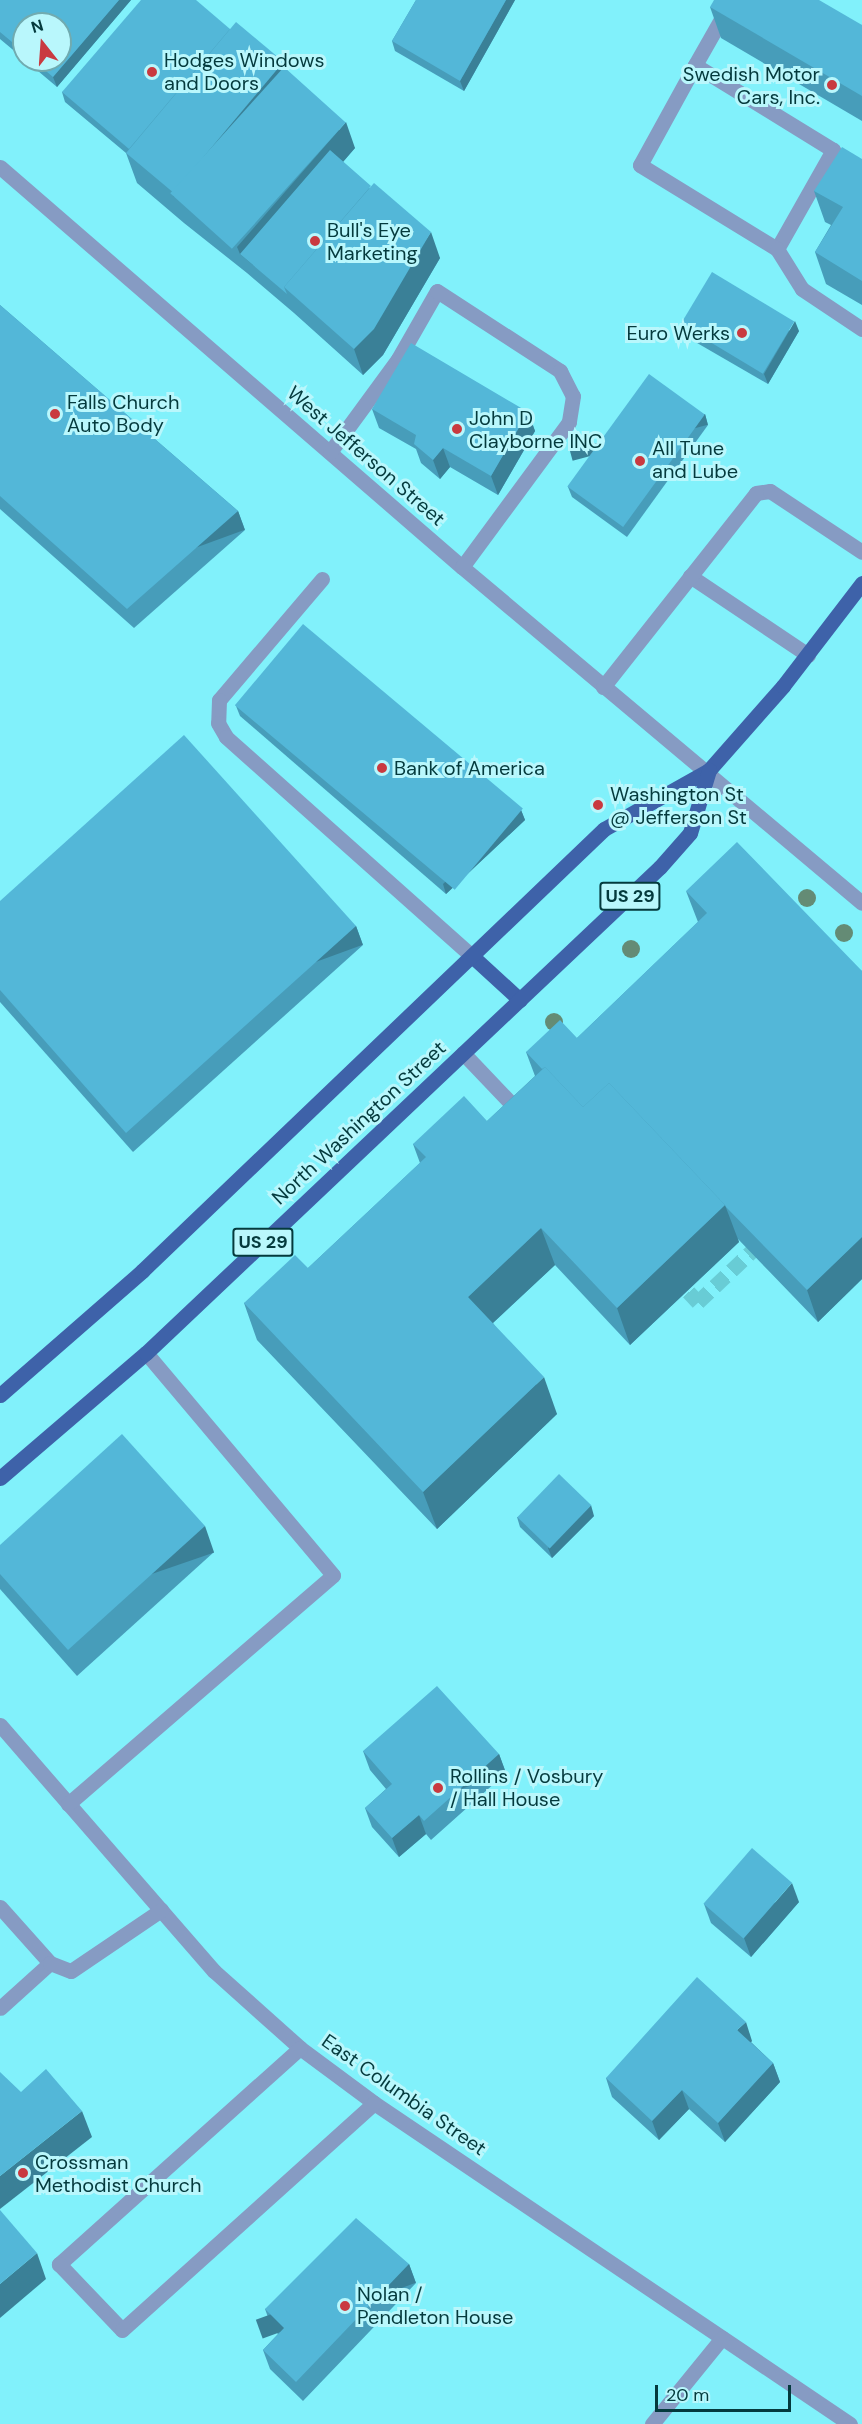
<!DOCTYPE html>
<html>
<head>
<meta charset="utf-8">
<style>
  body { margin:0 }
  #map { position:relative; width:862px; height:2424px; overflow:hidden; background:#81f1fb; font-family:"DM Sans",sans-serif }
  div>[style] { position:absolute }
  .minor-tunnel>* { height:15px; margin-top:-7.5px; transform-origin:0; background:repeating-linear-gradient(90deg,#68ccd5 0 15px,transparent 0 23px) }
  .minor>* { height:15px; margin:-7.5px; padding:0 7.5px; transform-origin:7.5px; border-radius:7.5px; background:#869bc3 }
  .major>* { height:15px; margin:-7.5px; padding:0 7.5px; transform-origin:7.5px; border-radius:7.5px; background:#3e62a9 }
  .trees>* { width:18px; height:18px; margin:-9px; border-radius:50%; background:#648b75 }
  .wall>* { inset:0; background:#479dba }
  .shaded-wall>* { inset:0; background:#3a8097; transform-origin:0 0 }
  .building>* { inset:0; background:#53b7d8; transform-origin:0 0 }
  .dots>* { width:16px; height:16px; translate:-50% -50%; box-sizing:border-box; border:3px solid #b9f7fc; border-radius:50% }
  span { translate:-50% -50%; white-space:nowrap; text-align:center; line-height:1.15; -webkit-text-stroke:6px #b9f7fc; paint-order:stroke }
  .shield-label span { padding:2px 4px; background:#b9f7fc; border:2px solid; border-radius:4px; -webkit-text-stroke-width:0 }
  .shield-label { font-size:18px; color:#043a3d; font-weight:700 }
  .poi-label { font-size:20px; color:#043a3d }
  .left { translate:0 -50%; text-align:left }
  .right { translate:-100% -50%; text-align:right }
  .street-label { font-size:20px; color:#043a3d }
  .north { position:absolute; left:12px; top:12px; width:60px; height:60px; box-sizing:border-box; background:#b9f7fc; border:2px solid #71abb0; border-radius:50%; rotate:343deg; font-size:16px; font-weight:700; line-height:24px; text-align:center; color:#043a3d }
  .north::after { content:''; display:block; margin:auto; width:21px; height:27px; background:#c93a40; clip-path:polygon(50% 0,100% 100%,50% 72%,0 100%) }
  .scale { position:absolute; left:655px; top:2385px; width:136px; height:27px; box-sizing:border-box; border:3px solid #043a3d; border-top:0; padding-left:8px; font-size:18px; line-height:21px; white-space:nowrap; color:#043a3d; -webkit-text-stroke:4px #b9f7fc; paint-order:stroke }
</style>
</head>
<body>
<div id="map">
  <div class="minor-tunnel">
    <i style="left:673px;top:1275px;width:37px;rotate:47deg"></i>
    <i style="left:698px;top:1302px;width:93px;rotate:-43.3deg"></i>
  </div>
  <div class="minor">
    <i style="left:695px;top:65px;width:75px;rotate:-60.4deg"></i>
    <i style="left:0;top:167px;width:611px;rotate:40.89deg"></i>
    <i style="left:462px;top:567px;width:522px;rotate:40.03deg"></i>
    <i style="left:777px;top:249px;width:114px;rotate:-60.5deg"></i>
    <i style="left:833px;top:150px;width:162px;rotate:-148.4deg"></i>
    <i style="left:695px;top:65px;width:114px;rotate:118.8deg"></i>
    <i style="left:640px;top:165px;width:161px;rotate:31.5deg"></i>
    <i style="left:777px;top:249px;width:47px;rotate:58deg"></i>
    <i style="left:802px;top:289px;width:72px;rotate:33.7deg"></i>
    <i style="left:330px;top:452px;width:115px;rotate:-53.8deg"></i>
    <i style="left:398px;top:359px;width:78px;rotate:-60.2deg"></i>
    <i style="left:437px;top:291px;width:147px;rotate:33deg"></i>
    <i style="left:560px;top:371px;width:28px;rotate:63deg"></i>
    <i style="left:573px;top:396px;width:26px;rotate:99deg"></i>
    <i style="left:569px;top:422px;width:180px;rotate:126.4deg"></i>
    <i style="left:690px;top:576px;width:142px;rotate:33.8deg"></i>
    <i style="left:322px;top:579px;width:159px;rotate:130.4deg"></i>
    <i style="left:219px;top:700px;width:23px;rotate:92deg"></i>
    <i style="left:218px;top:723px;width:16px;rotate:60deg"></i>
    <i style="left:226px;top:737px;width:329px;rotate:41.7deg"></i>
    <i style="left:603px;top:687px;width:247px;rotate:-51.7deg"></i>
    <i style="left:756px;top:493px;width:14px;rotate:-8deg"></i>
    <i style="left:770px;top:491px;width:110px;rotate:33.5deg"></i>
    <i style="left:463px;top:1053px;width:84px;rotate:46.4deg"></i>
    <i style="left:0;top:1725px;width:326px;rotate:49deg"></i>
    <i style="left:214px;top:1971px;width:115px;rotate:41.8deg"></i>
    <i style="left:300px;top:2048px;width:92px;rotate:36.6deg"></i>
    <i style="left:374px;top:2103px;width:574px;rotate:33.99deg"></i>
    <i style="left:68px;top:1804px;width:350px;rotate:-40.8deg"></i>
    <i style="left:333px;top:1575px;width:290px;rotate:-130.1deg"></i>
    <i style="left:0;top:1907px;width:75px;rotate:48.2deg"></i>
    <i style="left:50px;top:1963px;width:67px;rotate:138deg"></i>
    <i style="left:50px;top:1963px;width:22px;rotate:21deg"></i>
    <i style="left:71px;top:1971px;width:109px;rotate:-34.1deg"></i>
    <i style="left:300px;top:2048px;width:324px;rotate:138.1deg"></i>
    <i style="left:59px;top:2264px;width:91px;rotate:46.3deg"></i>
    <i style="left:122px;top:2330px;width:339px;rotate:-42deg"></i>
    <i style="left:652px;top:2424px;width:111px;rotate:-50.9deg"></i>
  </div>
  <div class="major">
    <i style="left:472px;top:956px;width:65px;rotate:42.5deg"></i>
    <i style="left:0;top:1395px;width:189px;rotate:-41.1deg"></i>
    <i style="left:142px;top:1271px;width:639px;rotate:-43.73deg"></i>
    <i style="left:604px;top:829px;width:120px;rotate:-29.3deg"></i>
    <i style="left:709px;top:770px;width:112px;rotate:-48.6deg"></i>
    <i style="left:783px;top:686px;width:130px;rotate:-52.5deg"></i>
    <i style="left:0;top:1478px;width:192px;rotate:-40.6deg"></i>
    <i style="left:146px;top:1353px;width:707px;rotate:-43.4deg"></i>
    <i style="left:660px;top:867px;width:45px;rotate:-48.6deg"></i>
    <i style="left:690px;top:833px;width:66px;rotate:-73.2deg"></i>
  </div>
  <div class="trees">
    <i style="left:807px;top:898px"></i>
    <i style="left:844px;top:933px"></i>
    <i style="left:631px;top:949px"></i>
    <i style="left:554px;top:1022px"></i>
  </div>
  <div class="wall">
    <i style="clip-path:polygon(0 0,131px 0,57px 87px,25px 60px,60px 60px,24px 24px,24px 59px,0 39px)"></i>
    <i style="clip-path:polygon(416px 0,515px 0,464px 91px,395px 51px,392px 41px)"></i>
    <i style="clip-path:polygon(710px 7px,862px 25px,862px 121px,721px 38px)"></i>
    <i style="clip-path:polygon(230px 29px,284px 67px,355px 148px,343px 162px,440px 258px,383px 355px,363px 375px,294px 313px,247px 273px,184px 223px,137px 183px,126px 153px,65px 102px,62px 92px)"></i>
    <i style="clip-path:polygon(862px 159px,862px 305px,826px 284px,815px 252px,831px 225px,825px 222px,814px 191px)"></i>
    <i style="clip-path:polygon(0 305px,238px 511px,245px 530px,134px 628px,0 509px)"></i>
    <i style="clip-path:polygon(681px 325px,799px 331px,768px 384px,685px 336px)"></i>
    <i style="clip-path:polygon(372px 409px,528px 412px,535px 431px,498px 495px,450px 467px,440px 479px,421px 463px,416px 449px,379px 428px)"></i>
    <i style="clip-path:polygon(705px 414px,708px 425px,627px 537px,572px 497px,568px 487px)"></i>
    <i style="clip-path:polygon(236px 706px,521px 810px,525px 820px,446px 894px,240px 716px)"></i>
    <i style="clip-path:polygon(686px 891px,862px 971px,862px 1279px,818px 1322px,738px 1239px,739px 1242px,630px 1345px,555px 1265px,493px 1323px,557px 1414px,437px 1529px,257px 1340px,244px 1303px,308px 1268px,420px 1163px,413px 1144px,487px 1121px,535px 1076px,526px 1052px,577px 1038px,698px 922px)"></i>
    <i style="clip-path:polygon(0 901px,356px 926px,363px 945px,133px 1152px,0 1002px)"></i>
    <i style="clip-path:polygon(594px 1516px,552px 1558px,520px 1527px,517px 1517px)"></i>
    <i style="clip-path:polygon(0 1545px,214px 1552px,77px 1676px,0 1589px)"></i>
    <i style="clip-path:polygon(363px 1751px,499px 1754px,506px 1773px,431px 1840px,426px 1834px,399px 1857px,372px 1827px,365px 1808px,386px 1789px,370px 1770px)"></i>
    <i style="clip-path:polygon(799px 1902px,751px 1957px,711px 1923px,704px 1904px)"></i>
    <i style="clip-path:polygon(752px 2041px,751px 2042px,773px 2063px,780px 2082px,725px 2142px,689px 2109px,659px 2140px,612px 2097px,606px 2078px)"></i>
    <i style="clip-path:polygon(409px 2264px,416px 2283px,303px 2401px,270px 2369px,263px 2350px,278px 2334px,272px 2328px,265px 2309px)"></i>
  </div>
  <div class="shaded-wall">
    <i style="clip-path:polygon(119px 0,131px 0,57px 87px,53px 77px)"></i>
    <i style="clip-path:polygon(506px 0,515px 0,464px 91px,460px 81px)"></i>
    <i style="clip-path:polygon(283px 62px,294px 93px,174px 197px,172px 192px)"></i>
    <i style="clip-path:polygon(346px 122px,355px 148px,253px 265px,240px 254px,237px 247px)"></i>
    <i style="clip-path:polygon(431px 232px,440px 258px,383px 355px,363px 375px,354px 349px)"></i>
    <i style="clip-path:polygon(795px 321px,799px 331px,768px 384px,764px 374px)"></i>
    <i style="clip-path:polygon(528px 412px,535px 431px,498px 495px,491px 476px)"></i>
    <i style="left:705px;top:414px;width:11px;height:140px;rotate:75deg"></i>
    <i style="clip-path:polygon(443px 448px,450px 467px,440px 479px,433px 460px)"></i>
    <i style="left:238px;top:511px;width:20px;height:148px;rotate:70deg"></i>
    <i style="clip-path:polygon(521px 810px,525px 820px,446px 894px,443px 884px)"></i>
    <i style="left:356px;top:926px;width:20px;height:309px;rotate:70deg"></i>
    <i style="clip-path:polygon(725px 1205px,739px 1242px,630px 1345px,617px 1308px)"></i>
    <i style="clip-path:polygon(541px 1228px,555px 1265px,481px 1334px,468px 1297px)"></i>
    <i style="clip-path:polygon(862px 1237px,862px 1279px,818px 1322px,807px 1290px)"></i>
    <i style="clip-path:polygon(544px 1377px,557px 1414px,437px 1529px,423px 1492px)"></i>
    <i style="clip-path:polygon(591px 1505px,594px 1516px,552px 1558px,548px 1548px)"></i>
    <i style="left:205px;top:1526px;width:28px;height:185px;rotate:71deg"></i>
    <i style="left:499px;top:1754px;width:20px;height:101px;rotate:70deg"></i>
    <i style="clip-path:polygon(419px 1815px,426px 1834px,399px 1857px,392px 1838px)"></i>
    <i style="clip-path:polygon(792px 1883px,799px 1902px,751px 1957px,744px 1938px)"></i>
    <i style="clip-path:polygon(746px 2022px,752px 2041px,744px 2049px,737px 2030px)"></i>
    <i style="clip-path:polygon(773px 2063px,780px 2082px,725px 2142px,718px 2123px)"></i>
    <i style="clip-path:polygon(682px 2090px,689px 2109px,659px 2140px,652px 2121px)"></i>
    <i style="clip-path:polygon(82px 2111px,92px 2137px,0 2209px,0 2176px)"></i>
    <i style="clip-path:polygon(37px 2253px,46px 2279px,0 2318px,0 2284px)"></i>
    <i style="left:409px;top:2264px;width:20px;height:163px;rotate:70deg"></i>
  </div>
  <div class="building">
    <i style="clip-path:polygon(0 0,119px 0,53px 77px,33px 60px,60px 60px,60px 24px,24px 24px,24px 52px,0 32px)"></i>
    <i style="clip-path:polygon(141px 0,196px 0,230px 29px,129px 149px,62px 92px)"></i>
    <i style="clip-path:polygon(416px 0,506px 0,460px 81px,392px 41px)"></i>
    <i style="clip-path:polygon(714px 0,819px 0,862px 25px,862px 96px,710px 7px)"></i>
    <i style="left:236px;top:22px;width:62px;height:171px;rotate:40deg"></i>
    <i style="left:284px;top:67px;width:83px;height:170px;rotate:42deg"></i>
    <i style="clip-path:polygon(842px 147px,862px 159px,862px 281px,815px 252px,843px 207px,814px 191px)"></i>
    <i style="clip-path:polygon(330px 150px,371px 186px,284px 287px,287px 294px,240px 254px)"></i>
    <i style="clip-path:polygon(374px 183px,431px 232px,374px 329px,354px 349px,284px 287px)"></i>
    <i style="left:712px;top:272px;width:96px;height:61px;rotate:31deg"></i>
    <i style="clip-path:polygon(0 305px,238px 511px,127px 609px,0 496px)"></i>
    <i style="clip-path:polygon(411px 343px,528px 412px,491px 476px,443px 448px,433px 460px,414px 444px,416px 435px,372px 409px)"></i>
    <i style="left:649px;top:374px;width:69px;height:139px;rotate:36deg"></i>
    <i style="left:303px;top:624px;width:287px;height:106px;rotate:40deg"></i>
    <i style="clip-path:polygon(184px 735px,356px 926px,126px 1133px,0 990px,0 901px)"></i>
    <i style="clip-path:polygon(737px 842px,862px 971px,862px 1237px,807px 1290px,726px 1207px,725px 1205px,609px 1083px,583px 1107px,545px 1067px,542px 1069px,526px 1052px,560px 1020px,577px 1038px,707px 913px,686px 891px)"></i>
    <i style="clip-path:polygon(545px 1067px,583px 1107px,609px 1083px,725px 1205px,617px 1308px,541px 1228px,468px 1297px,544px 1377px,423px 1492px,244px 1303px,295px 1255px,308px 1268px,426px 1157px,413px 1144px,464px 1096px,487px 1121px)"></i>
    <i style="clip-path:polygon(122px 1434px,205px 1526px,68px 1650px,0 1574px,0 1545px)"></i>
    <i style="left:559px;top:1474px;width:45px;height:60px;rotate:44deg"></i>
    <i style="clip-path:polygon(437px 1686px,499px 1754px,424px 1821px,419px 1815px,392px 1838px,365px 1808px,392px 1784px,363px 1751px)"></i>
    <i style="left:752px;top:1848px;width:53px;height:74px;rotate:41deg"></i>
    <i style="clip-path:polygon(697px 1977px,746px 2022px,737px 2030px,773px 2063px,718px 2123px,682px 2090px,652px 2121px,606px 2078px)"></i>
    <i style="clip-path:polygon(46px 2069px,82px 2111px,0 2176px,0 2072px,21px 2092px)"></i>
    <i style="clip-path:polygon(0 2210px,37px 2253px,0 2284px)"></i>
    <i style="clip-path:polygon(356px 2218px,409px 2264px,296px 2382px,263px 2350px,284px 2328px,265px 2309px)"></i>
  </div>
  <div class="dots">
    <i style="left:152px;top:72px;background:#c93a40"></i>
    <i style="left:832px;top:85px;background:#c93a40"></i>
    <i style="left:315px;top:241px;background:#c93a40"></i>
    <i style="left:742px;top:333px;background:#c93a40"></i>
    <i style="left:55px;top:414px;background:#c93a40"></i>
    <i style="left:457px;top:429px;background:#c93a40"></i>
    <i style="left:640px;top:461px;background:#c93a40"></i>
    <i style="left:382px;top:768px;background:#c93a40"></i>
    <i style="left:598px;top:805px;background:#c93a40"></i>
    <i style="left:438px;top:1788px;background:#c93a40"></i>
    <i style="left:23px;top:2173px;background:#c93a40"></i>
    <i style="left:345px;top:2306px;background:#c93a40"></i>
  </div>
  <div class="shield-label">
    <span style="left:630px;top:896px">US 29</span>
    <span style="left:263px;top:1242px">US 29</span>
  </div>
  <div class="poi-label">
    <span class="left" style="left:164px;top:72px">Hodges Windows<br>and Doors</span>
    <span class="right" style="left:820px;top:86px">Swedish Motor<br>Cars, Inc.</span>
    <span class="left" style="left:327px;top:242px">Bull's Eye<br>Marketing</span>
    <span class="right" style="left:730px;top:333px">Euro Werks</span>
    <span class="left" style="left:67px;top:414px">Falls Church<br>Auto Body</span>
    <span class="left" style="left:469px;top:430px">John D<br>Clayborne INC</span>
    <span class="left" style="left:652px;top:460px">All Tune<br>and Lube</span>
    <span class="left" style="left:394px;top:768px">Bank of America</span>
    <span class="left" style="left:610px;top:806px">Washington St<br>@ Jefferson St</span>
    <span class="left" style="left:450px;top:1788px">Rollins / Vosbury<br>/ Hall House</span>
    <span class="left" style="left:35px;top:2174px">Crossman<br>Methodist Church</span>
    <span class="left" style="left:357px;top:2306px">Nolan /<br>Pendleton House</span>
  </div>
  <div class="street-label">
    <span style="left:366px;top:456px;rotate:41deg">West Jefferson Street</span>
    <span style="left:359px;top:1123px;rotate:-43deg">North Washington Street</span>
    <span style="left:404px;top:2095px;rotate:35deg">East Columbia Street</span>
  </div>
  <div class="north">N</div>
  <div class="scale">20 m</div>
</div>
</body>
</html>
